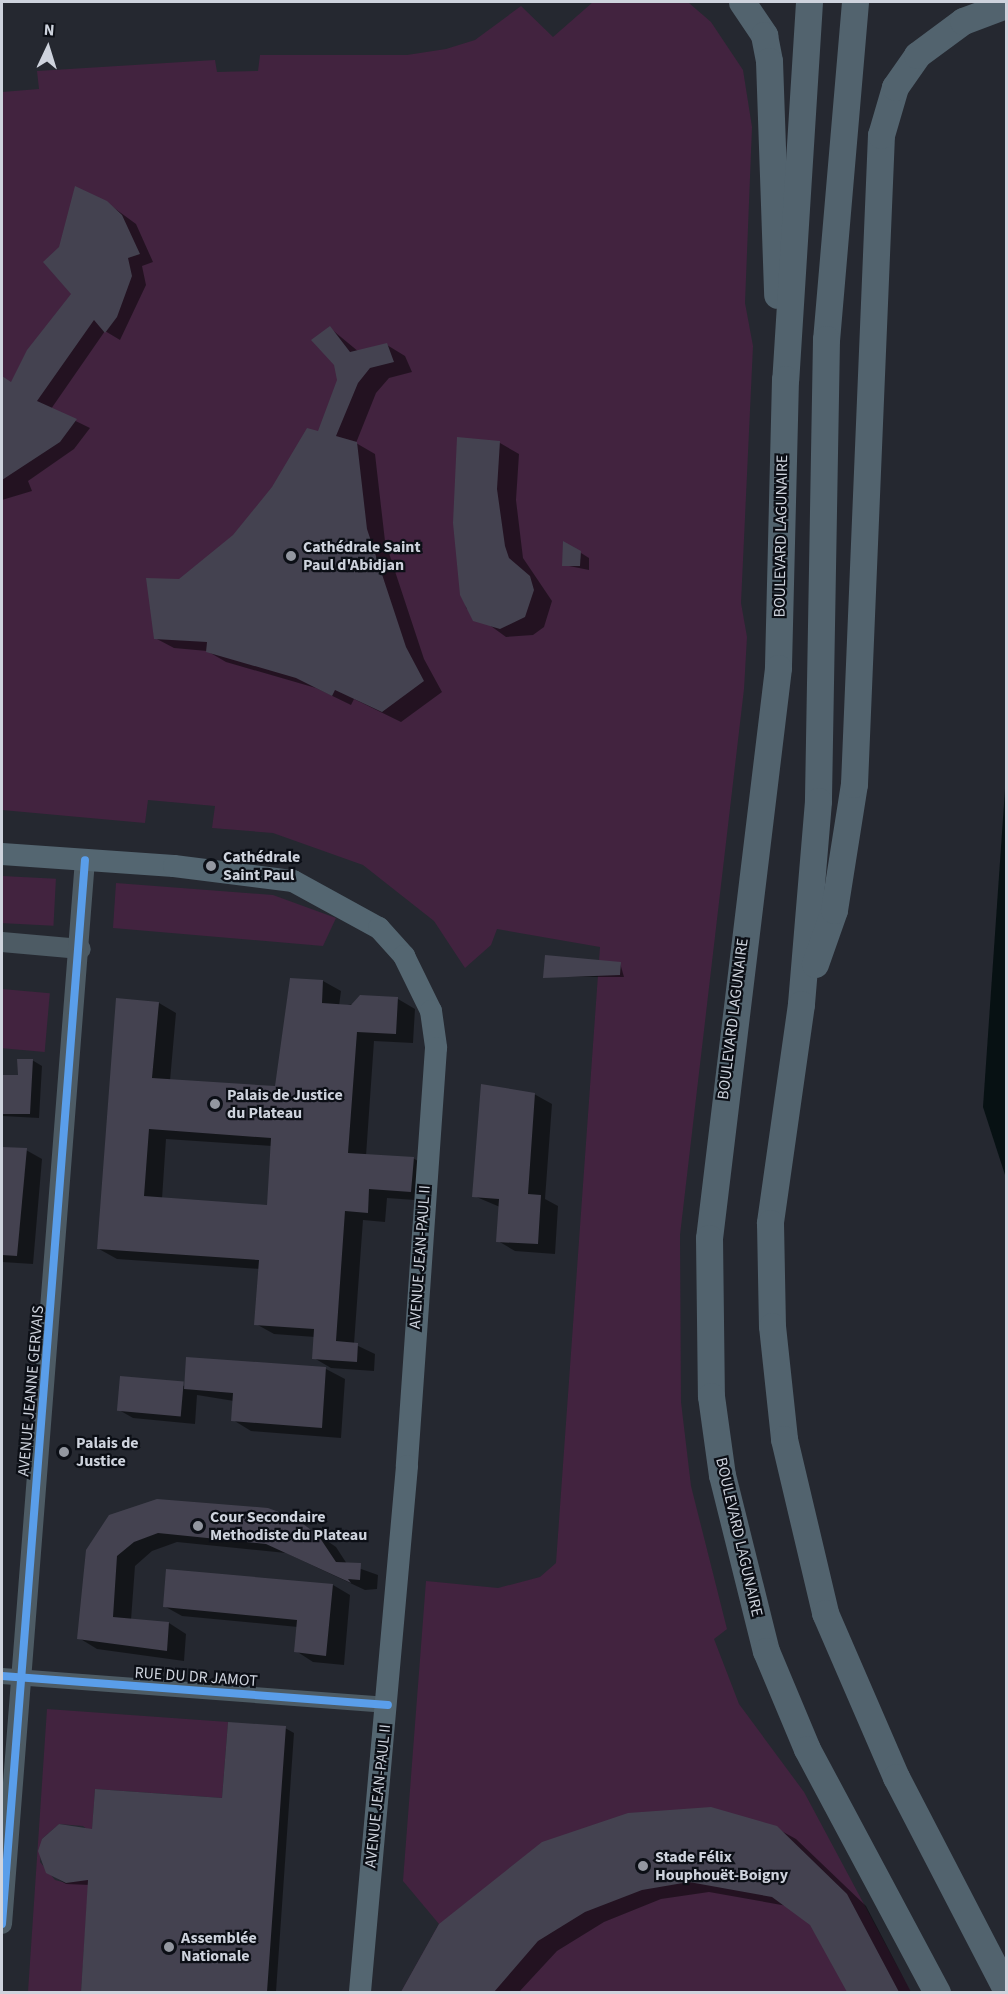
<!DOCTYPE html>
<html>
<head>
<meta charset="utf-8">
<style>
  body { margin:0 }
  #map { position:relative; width:1008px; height:1994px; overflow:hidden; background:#252830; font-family:"Source Sans 3",sans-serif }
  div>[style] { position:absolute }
  .green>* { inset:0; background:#42233f; transform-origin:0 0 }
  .water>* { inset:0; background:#071113 }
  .shadow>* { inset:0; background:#0007 }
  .building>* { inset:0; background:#444250; transform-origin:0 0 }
  .minor>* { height:16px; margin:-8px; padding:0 8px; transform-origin:8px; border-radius:8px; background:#4d5b64 }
  .tertiary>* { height:20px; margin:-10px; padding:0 10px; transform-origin:10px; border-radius:10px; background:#4d5b64 }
  .secondary>* { height:22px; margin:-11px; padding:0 11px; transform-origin:11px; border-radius:11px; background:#546671 }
  .trunk>* { height:27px; margin:-13.5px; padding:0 13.5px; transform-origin:13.5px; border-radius:13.5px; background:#52636e }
  .cycleway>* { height:8px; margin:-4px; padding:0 4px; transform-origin:4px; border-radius:4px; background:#5a9eea }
  .dots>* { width:16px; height:16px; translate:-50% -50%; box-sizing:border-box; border:3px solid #0c0f16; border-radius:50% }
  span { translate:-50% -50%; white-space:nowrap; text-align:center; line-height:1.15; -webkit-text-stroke:4.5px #0c0f16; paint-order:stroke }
  .street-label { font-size:16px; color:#ced3dd }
  .poi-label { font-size:16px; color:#ced3dd; font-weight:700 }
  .left { translate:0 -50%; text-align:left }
  .frame { position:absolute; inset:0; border:3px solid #ced3dd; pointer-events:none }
  .north { position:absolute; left:18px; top:18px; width:60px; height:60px; -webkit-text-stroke:4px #0c0f16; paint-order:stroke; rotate:4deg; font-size:16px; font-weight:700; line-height:24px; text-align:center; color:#ced3dd }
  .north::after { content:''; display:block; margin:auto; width:21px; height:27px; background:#ced3dd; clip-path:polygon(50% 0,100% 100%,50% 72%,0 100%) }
</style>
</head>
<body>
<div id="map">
  <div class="green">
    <i style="clip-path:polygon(593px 2px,689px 3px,711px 22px,743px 70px,752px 127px,745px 303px,753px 346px,741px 603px,747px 637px,744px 689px,680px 1235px,681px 1402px,691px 1486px,727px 1629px,714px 1639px,739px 1704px,804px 1792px,911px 1992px,401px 1992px,439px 1924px,403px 1881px,426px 1581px,498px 1588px,540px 1577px,556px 1563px,600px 947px,497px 929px,491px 945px,465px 968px,434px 921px,363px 865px,273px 833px,212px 828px,215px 806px,148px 800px,145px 823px,2px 810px,2px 92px,39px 89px,37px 71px,215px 60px,217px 72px,258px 71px,260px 55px,407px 55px,446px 49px,475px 40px,521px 6px,553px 37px)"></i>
    <i style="left:2px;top:876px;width:54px;height:47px;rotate:3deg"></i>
    <i style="clip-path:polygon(116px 883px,273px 895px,336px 918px,323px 946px,113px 928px)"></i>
    <i style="left:2px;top:989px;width:48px;height:59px;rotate:5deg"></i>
    <i style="clip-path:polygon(47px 1709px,228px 1722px,222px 1798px,95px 1789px,92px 1833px,83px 1826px,59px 1824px,42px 1839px,40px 1862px,55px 1880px,66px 1883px,89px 1876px,81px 1992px,28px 1992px)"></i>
  </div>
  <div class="water">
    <i style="clip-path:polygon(1006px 775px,1006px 1178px,983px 1107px)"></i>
  </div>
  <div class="shadow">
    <i style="clip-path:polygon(106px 202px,136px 224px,153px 262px,142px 266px,146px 285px,120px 340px,105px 331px,51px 409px,90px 428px,74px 449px,28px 481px,32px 491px,2px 500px,2px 378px,11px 384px,73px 294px)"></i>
    <i style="clip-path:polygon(330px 328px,359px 352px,387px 345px,405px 356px,412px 372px,389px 378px,376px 393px,356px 443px,375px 454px,385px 541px,424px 659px,442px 692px,401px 722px,354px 699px,351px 705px,316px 688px,226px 662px,207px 651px,174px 648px,155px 638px,179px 581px,234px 536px,319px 433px,338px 380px)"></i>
    <i style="clip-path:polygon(459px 438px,500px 443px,519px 454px,516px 500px,523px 558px,552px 601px,544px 627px,533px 635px,506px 637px,466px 608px,455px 523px)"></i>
    <i style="clip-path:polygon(565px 543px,589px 558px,589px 570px,564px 565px)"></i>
    <i style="clip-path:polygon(620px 963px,624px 977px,545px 977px)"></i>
    <i style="clip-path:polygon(evenodd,323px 981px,341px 991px,339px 1006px,398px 999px,415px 1009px,413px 1043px,374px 1041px,366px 1156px,413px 1158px,431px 1169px,429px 1201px,387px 1198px,385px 1222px,363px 1220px,354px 1344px,375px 1354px,374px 1371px,331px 1368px,314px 1358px,315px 1337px,274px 1334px,256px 1324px,260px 1269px,117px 1259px,99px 1249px,159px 1003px,176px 1013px,170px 1081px,276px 1088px,323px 981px,166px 1139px,272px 1146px,268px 1206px,162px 1199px,166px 1139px)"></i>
    <i style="clip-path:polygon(32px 1060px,42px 1066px,39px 1118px,2px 1116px,2px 1076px,19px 1076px)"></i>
    <i style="clip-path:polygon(534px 1094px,552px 1104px,545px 1199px,558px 1206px,555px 1254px,515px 1251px,498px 1241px,500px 1207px,474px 1196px)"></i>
    <i style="clip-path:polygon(2px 1149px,26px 1150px,42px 1159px,33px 1264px,2px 1262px)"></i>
    <i style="clip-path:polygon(188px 1359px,326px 1369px,345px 1379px,341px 1438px,251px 1431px,233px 1420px,234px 1401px,197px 1395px,195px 1424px,133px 1418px,119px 1410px,186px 1385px)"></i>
    <i style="clip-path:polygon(110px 1516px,295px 1519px,336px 1547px,347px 1564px,378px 1575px,377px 1589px,365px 1590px,286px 1553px,177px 1542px,152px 1551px,135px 1566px,131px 1620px,169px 1623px,186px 1634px,184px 1661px,97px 1649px,79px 1638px)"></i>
    <i style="clip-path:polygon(333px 1585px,350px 1595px,344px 1665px,313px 1662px,296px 1651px,298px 1627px,182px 1616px,164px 1606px)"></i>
    <i style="clip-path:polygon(285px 1728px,294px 1733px,276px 1992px,82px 1992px,90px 1885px,66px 1884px,47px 1872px,94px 1830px,224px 1799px)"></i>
    <i style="clip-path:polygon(776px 1828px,796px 1839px,866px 1906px,911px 1992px,848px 1992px,811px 1924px,787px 1906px,709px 1892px,661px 1899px,604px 1922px,557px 1951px,519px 1992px,403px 1992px,440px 1925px)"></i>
  </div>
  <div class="building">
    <i style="clip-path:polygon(75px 186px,107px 201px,122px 215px,140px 254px,128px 258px,132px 276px,117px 317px,105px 333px,94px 320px,37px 401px,77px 419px,60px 442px,2px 480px,2px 376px,11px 382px,27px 350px,71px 294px,43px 262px,59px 247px)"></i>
    <i style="clip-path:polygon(330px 326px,350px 352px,387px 343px,394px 362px,370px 368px,358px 383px,336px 436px,357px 442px,367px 529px,406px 647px,424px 681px,382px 712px,335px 690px,332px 696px,296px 678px,206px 652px,207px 642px,154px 639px,146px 578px,179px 579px,233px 535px,272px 487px,307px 428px,318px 431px,337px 380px,334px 365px,311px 340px)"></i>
    <i style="clip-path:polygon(457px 437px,500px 441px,497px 489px,505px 546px,509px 558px,530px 576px,534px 590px,525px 617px,500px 629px,473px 621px,460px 595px,453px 523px)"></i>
    <i style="clip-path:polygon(563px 541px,581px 551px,580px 566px,562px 566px)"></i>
    <i style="clip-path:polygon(545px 955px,621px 962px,620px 975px,543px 978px)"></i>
    <i style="clip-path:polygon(evenodd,290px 978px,323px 980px,322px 1003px,351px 1005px,360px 995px,398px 997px,396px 1034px,357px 1032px,348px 1153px,414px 1157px,411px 1192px,369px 1189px,368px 1213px,345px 1211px,336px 1341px,358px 1343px,357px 1362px,312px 1359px,314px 1329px,254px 1325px,259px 1260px,97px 1249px,116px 998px,159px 1002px,152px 1078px,275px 1086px,290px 978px,149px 1129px,271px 1138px,267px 1205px,144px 1196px,149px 1129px)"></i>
    <i style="clip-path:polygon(17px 1059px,33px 1059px,30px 1114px,2px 1114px,2px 1075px,18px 1075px)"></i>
    <i style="clip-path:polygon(481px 1084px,535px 1093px,528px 1194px,541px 1195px,538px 1244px,496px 1242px,499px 1199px,472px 1197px)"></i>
    <i style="clip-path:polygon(2px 1147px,27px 1148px,17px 1256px,2px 1255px)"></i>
    <i style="clip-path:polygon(186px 1357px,326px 1367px,322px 1428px,231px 1421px,233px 1393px,184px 1389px)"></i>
    <i style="left:120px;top:1376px;width:64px;height:35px;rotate:5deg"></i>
    <i style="clip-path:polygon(157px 1499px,268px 1508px,295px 1518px,318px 1535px,336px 1562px,361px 1563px,360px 1580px,348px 1579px,351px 1583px,266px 1544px,158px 1533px,134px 1542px,117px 1556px,113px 1617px,169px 1622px,167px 1651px,77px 1639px,86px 1550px,109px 1515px)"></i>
    <i style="clip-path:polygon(166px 1569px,333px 1584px,326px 1656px,294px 1652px,297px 1620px,163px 1607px)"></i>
    <i style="clip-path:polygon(228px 1722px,286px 1726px,267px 1992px,81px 1992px,88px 1880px,66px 1883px,46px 1873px,38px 1851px,42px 1839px,59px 1824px,92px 1829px,95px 1789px,222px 1798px)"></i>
    <i style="clip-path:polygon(711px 1807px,777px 1826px,847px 1894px,899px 1992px,847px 1992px,810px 1925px,772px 1897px,689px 1882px,642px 1890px,585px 1912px,538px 1941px,494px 1992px,401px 1992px,439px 1924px,542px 1842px,628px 1813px)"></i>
  </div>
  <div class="minor">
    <i style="left:2px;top:1676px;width:387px;rotate:4.3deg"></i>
  </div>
  <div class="tertiary">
    <i style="left:2px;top:942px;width:79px;rotate:5.1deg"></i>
    <i style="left:2px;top:1924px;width:1067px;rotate:-85.54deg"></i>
  </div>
  <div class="secondary">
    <i style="left:2px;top:854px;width:172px;rotate:4deg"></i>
    <i style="left:174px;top:866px;width:120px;rotate:7.2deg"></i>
    <i style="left:293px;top:881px;width:98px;rotate:28.7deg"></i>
    <i style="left:379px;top:928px;width:38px;rotate:48deg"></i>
    <i style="left:404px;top:956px;width:61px;rotate:63.9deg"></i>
    <i style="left:431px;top:1011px;width:37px;rotate:82deg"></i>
    <i style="left:436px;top:1048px;width:419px;rotate:94deg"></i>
    <i style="left:407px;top:1466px;width:528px;rotate:95.11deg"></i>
  </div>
  <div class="trunk">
    <i style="left:742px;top:2px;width:40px;rotate:56deg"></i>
    <i style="left:764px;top:35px;width:26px;rotate:79deg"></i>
    <i style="left:769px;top:61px;width:234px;rotate:88deg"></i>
    <i style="left:809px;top:2px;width:378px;rotate:93.6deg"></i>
    <i style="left:785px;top:379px;width:289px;rotate:91.4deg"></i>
    <i style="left:778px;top:668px;width:574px;rotate:96.9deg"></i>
    <i style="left:709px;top:1238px;width:158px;rotate:89.3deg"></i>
    <i style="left:711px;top:1396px;width:80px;rotate:82.1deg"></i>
    <i style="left:722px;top:1475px;width:181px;rotate:76deg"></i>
    <i style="left:766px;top:1651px;width:106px;rotate:67.3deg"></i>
    <i style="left:807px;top:1749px;width:276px;rotate:61.9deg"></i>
    <i style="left:855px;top:2px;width:338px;rotate:94.9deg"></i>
    <i style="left:826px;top:339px;width:462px;rotate:91deg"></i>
    <i style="left:818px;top:801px;width:204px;rotate:94.8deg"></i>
    <i style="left:801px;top:1004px;width:221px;rotate:98.1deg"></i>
    <i style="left:770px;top:1223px;width:103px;rotate:88.9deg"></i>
    <i style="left:772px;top:1326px;width:114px;rotate:83.9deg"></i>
    <i style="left:784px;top:1439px;width:179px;rotate:76.7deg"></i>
    <i style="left:825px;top:1613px;width:179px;rotate:66.6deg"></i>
    <i style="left:896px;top:1777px;width:239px;rotate:62.6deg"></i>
    <i style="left:815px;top:964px;width:57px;rotate:-70.6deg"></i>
    <i style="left:834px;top:910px;width:128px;rotate:-81deg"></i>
    <i style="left:854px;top:784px;width:650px;rotate:-87.62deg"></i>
    <i style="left:881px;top:135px;width:50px;rotate:-73.7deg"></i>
    <i style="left:895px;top:87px;width:39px;rotate:-55deg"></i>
    <i style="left:917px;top:55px;width:57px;rotate:-36.5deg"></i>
    <i style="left:963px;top:21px;width:46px;rotate:-20.4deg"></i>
  </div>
  <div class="cycleway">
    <i style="left:2px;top:1676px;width:387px;rotate:4.3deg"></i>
    <i style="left:2px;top:1924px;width:1067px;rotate:-85.54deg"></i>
  </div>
  <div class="dots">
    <i style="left:291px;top:556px;background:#9397a0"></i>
    <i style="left:211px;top:866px;background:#9397a0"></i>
    <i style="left:215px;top:1104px;background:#9397a0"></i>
    <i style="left:64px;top:1452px;background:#9397a0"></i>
    <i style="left:198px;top:1526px;background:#9397a0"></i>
    <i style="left:643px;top:1866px;background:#9397a0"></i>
    <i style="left:169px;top:1947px;background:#9397a0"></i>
  </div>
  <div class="street-label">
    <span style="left:781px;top:536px;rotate:-89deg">BOULEVARD LAGUNAIRE</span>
    <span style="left:733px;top:1019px;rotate:-83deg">BOULEVARD LAGUNAIRE</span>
    <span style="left:420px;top:1257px;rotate:-86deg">AVENUE JEAN-PAUL II</span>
    <span style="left:31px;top:1391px;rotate:-85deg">AVENUE JEANNE GERVAIS</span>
    <span style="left:739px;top:1537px;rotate:77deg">BOULEVARD LAGUNAIRE</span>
    <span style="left:196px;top:1677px;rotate:4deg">RUE DU DR JAMOT</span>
    <span style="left:378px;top:1796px;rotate:-84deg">AVENUE JEAN-PAUL II</span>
  </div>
  <div class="poi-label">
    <span class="left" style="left:303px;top:556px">Cathédrale Saint<br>Paul d'Abidjan</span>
    <span class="left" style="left:223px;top:866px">Cathédrale<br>Saint Paul</span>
    <span class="left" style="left:227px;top:1104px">Palais de Justice<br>du Plateau</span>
    <span class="left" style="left:76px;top:1452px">Palais de<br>Justice</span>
    <span class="left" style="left:210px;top:1526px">Cour Secondaire<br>Methodiste du Plateau</span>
    <span class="left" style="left:655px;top:1866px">Stade Félix<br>Houphouët-Boigny</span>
    <span class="left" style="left:181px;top:1947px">Assemblée<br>Nationale</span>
  </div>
  <div class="frame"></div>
  <div class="north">N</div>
</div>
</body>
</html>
